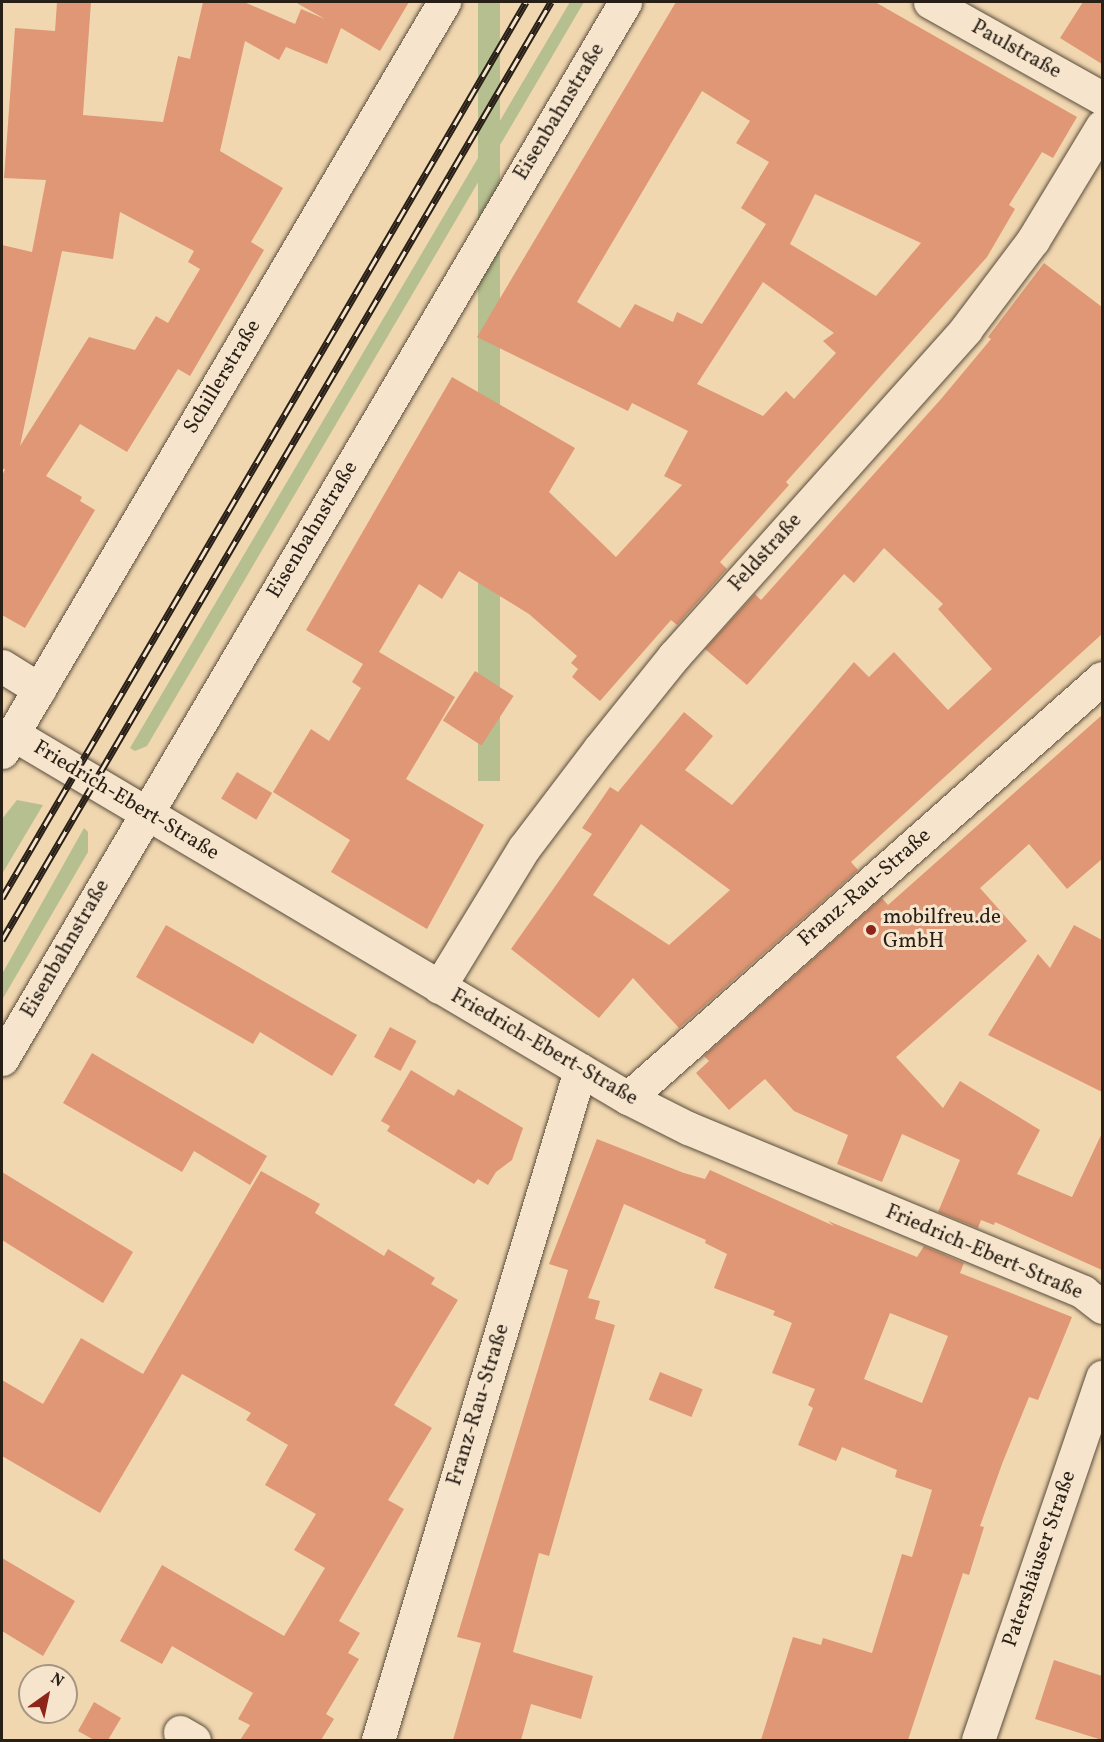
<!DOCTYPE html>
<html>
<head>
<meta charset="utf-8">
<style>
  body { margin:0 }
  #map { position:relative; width:1104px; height:1742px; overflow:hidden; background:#f1d7b0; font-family:Vollkorn,serif }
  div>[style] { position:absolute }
  .green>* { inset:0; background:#b5bf8f; transform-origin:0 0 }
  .building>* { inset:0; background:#df9775; transform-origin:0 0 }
  .roads { filter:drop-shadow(0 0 2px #5a4d3c) drop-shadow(0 0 2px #5a4d3c) }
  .minor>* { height:33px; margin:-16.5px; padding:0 16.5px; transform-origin:16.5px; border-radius:16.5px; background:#f6e5cc }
  .rail>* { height:7px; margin-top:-3.5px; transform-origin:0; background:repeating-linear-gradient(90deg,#f6e5cc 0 14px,#281f16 0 28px); box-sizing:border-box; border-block:2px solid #281f16 }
  .dots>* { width:16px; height:16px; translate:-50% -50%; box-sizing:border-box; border:3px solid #f6e5cc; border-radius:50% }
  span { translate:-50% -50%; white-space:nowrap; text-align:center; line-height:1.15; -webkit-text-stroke:6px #f6e5cc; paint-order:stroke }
  .street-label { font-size:21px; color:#281f16 }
  .poi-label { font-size:21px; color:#281f16 }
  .left { translate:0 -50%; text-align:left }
  .frame { position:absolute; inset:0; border:3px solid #281f16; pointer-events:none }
  .north { position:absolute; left:18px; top:1664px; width:60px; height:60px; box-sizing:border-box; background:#f6e5cc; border:2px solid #a49683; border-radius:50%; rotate:33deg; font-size:16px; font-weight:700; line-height:24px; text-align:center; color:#281f16 }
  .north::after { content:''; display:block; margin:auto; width:21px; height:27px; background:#8f2418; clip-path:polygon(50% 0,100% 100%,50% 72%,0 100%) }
</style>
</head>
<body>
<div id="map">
  <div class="green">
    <i style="left:478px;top:2px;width:22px;height:779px"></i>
    <i style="clip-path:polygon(570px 2px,584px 2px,147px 746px,135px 751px,130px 748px)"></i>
    <i style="clip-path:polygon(17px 800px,43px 805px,2px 874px,2px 819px)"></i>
    <i style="clip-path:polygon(84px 828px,88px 832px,88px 852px,2px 1000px,2px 974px)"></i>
  </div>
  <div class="building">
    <i style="clip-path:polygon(evenodd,57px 2px,91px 2px,83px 115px,163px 122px,178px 56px,190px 59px,203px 2px,244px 2px,295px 24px,301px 9px,325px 19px,295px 2px,409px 2px,380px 51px,341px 28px,327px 64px,286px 47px,279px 60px,245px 41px,220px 151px,283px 188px,251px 242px,264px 250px,190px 376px,178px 369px,127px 452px,80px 424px,46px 476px,82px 497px,80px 501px,95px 510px,25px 628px,2px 615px,2px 476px,5px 469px,2px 469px,2px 245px,32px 252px,46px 180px,4px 178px,15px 28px,55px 31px,57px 2px,120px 212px,194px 251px,188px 262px,200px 269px,168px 323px,156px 316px,135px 350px,89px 337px,20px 446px,62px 251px,113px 259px,120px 212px)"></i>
    <i style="clip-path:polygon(evenodd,676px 2px,875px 2px,1077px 117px,1053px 158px,1042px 152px,1009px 205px,1015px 209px,987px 257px,786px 482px,789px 485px,720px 562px,727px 569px,677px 625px,671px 620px,600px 701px,572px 677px,578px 669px,571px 663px,577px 656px,529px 614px,459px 571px,442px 599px,419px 584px,379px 652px,455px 697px,406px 779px,484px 825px,427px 929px,331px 872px,350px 840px,273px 792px,311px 729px,329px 741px,361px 688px,352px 682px,363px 664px,306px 630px,452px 377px,575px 448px,549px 492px,616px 557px,682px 485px,664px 476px,688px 431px,632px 403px,628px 411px,477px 337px,676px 2px,702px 91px,750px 121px,736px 143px,769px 162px,741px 208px,766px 224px,702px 324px,677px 312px,673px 322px,635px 304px,620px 328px,577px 302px,702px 91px,676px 2px,815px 194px,921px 243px,876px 296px,790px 244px,815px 194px,676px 2px,763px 282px,834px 333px,823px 341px,836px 353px,794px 399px,786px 391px,763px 416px,697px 384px,763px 282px)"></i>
    <i style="clip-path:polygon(1083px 2px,1102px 2px,1102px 64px,1060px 38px)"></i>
    <i style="clip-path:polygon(evenodd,1044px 263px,1102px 307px,1102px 634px,851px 862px,858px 870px,679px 1028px,633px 978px,599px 1018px,511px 949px,592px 834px,582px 828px,610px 787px,618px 792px,684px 712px,713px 736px,685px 770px,732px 805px,854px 662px,869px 677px,894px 652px,948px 710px,992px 669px,938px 609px,943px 604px,884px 548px,854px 583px,844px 574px,747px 685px,705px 649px,755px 594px,761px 600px,941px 399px,991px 339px,988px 337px,1044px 263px,641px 824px,730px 890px,669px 945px,593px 895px,641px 824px)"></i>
    <i style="left:475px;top:671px;width:46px;height:59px;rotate:33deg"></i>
    <i style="clip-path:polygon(1102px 715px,1102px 859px,1067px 889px,1029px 844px,980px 888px,1027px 941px,896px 1057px,943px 1108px,960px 1081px,1040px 1130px,1017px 1174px,1072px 1197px,1102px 1133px,1102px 1270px,995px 1222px,994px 1225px,981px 1220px,978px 1228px,938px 1212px,960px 1160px,902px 1134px,882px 1182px,837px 1164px,848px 1135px,794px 1111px,765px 1079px,729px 1110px,696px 1073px,709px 1061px,704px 1056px,882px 898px,888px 905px)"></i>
    <i style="left:237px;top:772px;width:41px;height:31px;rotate:31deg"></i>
    <i style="clip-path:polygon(166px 925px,357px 1035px,332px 1076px,260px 1032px,253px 1044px,136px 977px)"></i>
    <i style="clip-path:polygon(1074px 925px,1102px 940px,1102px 1092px,988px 1035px,1038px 954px,1050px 968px)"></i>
    <i style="left:390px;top:1027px;width:30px;height:34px;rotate:28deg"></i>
    <i style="clip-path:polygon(92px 1053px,267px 1156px,250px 1185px,194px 1151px,182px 1172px,63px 1103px)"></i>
    <i style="clip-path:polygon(411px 1070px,454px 1096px,458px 1089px,523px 1128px,512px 1160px,496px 1172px,488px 1185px,478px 1179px,474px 1184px,387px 1131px,390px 1126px,381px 1121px)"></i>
    <i style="clip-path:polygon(evenodd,597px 1139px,684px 1173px,705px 1179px,710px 1170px,834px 1226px,828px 1221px,917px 1257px,924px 1246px,964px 1263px,960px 1273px,1072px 1317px,1038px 1400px,1029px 1397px,1002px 1464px,980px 1526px,984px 1527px,969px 1575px,963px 1573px,908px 1740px,761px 1740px,793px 1637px,821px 1645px,823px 1638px,872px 1653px,902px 1554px,912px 1557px,932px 1490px,895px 1477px,897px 1470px,842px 1447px,836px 1461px,798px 1445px,813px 1408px,808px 1405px,815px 1389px,772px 1373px,792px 1323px,773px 1315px,775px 1311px,714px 1288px,727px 1254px,705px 1243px,706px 1240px,624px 1204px,588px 1298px,600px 1301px,595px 1319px,615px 1325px,549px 1556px,539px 1553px,513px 1652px,593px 1676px,581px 1719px,531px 1704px,521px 1740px,453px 1740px,481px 1643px,457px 1637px,568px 1270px,549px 1264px,597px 1139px,890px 1313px,948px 1336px,922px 1403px,864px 1379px,890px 1313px)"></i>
    <i style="clip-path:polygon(261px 1171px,320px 1204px,315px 1213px,384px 1256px,388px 1249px,435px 1278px,431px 1284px,458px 1300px,394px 1405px,432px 1428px,388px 1500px,404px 1509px,339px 1621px,360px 1633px,348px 1653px,359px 1659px,326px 1714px,334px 1719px,321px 1740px,240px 1740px,250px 1725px,238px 1719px,253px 1693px,172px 1646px,162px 1664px,120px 1641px,162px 1565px,284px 1636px,325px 1568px,294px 1550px,316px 1514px,265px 1485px,288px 1445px,246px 1420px,251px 1413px,182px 1374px,100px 1513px,2px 1456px,2px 1380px,43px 1404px,81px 1338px,143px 1374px)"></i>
    <i style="clip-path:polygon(2px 1172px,133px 1252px,103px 1303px,2px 1240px)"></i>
    <i style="left:660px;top:1372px;width:46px;height:30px;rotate:22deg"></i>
    <i style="clip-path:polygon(2px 1558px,75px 1601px,43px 1656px,2px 1631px)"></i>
    <i style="clip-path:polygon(1054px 1660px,1102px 1676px,1102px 1740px,1035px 1719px)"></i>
    <i style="clip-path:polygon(94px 1702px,121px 1718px,108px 1740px,94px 1740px,78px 1731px)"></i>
  </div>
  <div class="roads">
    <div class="minor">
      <i style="left:930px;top:2px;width:197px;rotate:29.2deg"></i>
      <i style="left:2px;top:666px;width:44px;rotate:31.9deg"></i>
      <i style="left:13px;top:734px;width:715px;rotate:30.62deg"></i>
      <i style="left:628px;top:1098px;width:67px;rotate:26.6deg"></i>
      <i style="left:688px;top:1128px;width:428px;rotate:22.5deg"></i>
      <i style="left:1083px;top:1292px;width:24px;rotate:38deg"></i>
      <i style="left:2px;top:752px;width:871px;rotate:-59.49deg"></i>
      <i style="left:439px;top:987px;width:163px;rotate:-58.6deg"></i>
      <i style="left:524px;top:848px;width:126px;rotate:-52.8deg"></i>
      <i style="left:600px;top:748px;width:118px;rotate:-51.2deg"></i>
      <i style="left:674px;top:656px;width:438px;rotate:-48.2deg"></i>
      <i style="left:966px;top:329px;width:111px;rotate:-53deg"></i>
      <i style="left:1033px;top:240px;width:133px;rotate:-58.8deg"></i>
      <i style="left:2px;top:1059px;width:1227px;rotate:-59.48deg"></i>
      <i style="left:628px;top:1098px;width:633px;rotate:-41.54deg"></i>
      <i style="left:180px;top:1732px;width:16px;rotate:30deg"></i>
      <i style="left:378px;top:1740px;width:700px;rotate:-73.22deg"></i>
      <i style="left:978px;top:1740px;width:384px;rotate:-71.1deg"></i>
    </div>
  </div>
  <div class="rail">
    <i style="left:2px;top:898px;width:1038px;rotate:-59.68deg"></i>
    <i style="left:2px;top:940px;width:1087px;rotate:-59.66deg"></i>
  </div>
  <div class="dots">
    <i style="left:871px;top:930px;background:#8f2418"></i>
  </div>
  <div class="street-label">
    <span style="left:1016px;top:50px;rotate:29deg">Paulstraße</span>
    <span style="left:560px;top:112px;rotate:-59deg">Eisenbahnstraße</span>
    <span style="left:223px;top:377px;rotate:-59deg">Schillerstraße</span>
    <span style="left:313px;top:530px;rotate:-59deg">Eisenbahnstraße</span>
    <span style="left:766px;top:553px;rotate:-48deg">Feldstraße</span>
    <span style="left:126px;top:801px;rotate:31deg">Friedrich-Ebert-Straße</span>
    <span style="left:865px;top:888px;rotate:-41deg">Franz-Rau-Straße</span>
    <span style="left:66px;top:949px;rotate:-60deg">Eisenbahnstraße</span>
    <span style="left:544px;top:1048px;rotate:30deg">Friedrich-Ebert-Straße</span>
    <span style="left:984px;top:1253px;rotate:23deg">Friedrich-Ebert-Straße</span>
    <span style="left:479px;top:1405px;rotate:-73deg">Franz-Rau-Straße</span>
    <span style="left:1040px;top:1559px;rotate:-71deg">Patershäuser Straße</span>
  </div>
  <div class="poi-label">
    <span class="left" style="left:883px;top:930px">mobilfreu.de<br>GmbH</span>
  </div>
  <div class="frame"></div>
  <div class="north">N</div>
</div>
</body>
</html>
